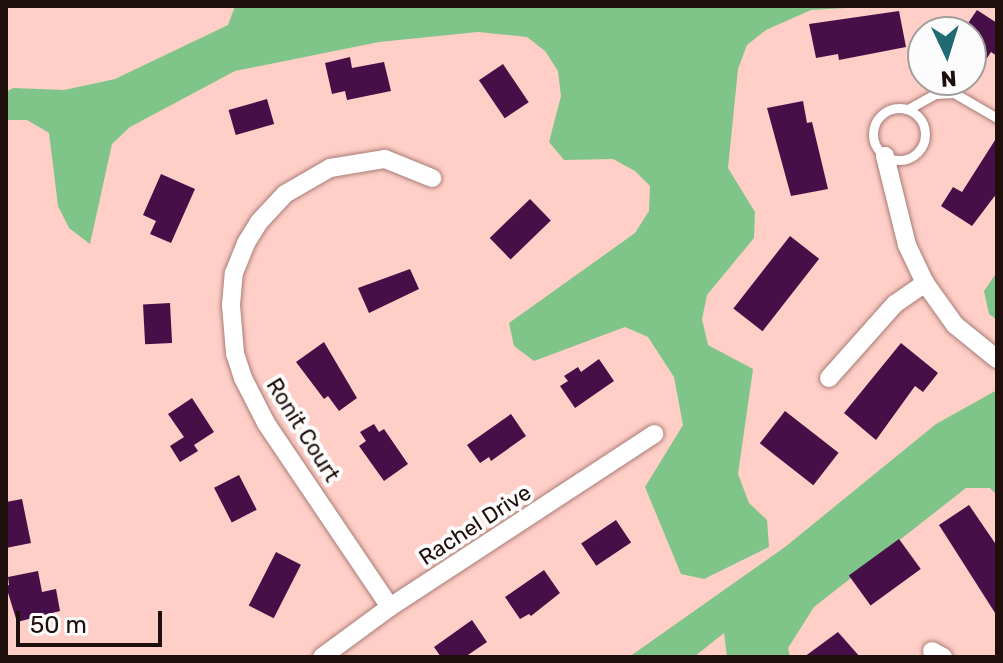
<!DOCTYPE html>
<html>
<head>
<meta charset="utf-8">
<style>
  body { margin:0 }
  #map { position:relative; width:1003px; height:663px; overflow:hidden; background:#fecec7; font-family:Rubik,sans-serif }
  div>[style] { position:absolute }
  .green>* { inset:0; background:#7fc58a }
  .building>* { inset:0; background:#470f47; transform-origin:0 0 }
  .roads { filter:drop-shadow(0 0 2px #a77c75) drop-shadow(0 0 2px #a77c75) }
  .lane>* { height:9px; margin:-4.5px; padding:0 4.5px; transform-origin:4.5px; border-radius:4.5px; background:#fff }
  .lane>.ring { margin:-4.5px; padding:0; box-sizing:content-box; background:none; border:9px solid #fff; border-radius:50% }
  .street>* { height:18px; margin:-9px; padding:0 9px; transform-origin:9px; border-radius:9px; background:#fff }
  span { translate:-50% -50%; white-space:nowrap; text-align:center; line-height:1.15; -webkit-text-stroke:8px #fcfcfc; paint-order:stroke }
  .street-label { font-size:22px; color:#1e0e0c }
  .frame { position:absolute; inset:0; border:8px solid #1e0e0c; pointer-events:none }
  .north { position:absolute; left:907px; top:16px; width:80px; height:80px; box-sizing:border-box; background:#fcfcfc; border:2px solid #a39d9c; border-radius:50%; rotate:176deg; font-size:22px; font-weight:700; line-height:32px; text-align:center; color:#1e0e0c }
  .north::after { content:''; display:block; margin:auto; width:28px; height:36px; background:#206a74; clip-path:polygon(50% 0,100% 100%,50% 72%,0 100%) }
  .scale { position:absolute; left:16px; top:611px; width:146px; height:36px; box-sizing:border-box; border:4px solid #1e0e0c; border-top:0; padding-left:10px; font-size:24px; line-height:28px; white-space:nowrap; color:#1e0e0c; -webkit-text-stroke:6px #fcfcfc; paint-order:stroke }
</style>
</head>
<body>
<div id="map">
  <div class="green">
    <i style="clip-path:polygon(235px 6px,882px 6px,811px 10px,766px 30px,747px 45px,738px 69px,728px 168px,755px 212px,754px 238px,707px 295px,702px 319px,708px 345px,753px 369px,738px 474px,749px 503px,767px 520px,769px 547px,704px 579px,681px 574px,645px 487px,683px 425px,674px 377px,648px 337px,625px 327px,534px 361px,514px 346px,509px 323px,635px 233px,649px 211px,650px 186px,635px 171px,613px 159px,564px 160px,549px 142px,561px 96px,558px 71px,545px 51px,527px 37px,478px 32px,379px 42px,235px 71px,130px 127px,112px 144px,90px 244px,69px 228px,58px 206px,49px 133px,27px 120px,6px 120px,6px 92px,13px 88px,64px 90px,115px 79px,228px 25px)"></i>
    <i style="clip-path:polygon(997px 272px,997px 320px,989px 314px,984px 291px)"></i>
    <i style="clip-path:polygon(997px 390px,997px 495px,990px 488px,966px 488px,814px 607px,788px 648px,790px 657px,727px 657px,724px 633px,694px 657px,629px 657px,785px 547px,936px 424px)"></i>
  </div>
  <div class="building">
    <i style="clip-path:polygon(977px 10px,997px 23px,997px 56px,991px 52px,985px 61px,971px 52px,971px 32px,962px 32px)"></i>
    <i style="clip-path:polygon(899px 11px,906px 47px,839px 60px,838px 54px,816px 58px,809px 24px)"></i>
    <i style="clip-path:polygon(350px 57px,352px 68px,384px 62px,391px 91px,347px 100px,345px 91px,332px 94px,325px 63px)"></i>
    <i style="left:503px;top:64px;width:46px;height:29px;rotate:56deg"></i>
    <i style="left:267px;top:99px;width:26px;height:40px;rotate:74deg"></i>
    <i style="clip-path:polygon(803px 101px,807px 123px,812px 122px,828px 189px,791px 196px,767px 108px)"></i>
    <i style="clip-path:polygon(997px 137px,997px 193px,972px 226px,941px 206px,953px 187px,962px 192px)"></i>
    <i style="clip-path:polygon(161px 174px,195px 189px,171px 243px,150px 234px,156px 221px,143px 215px)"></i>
    <i style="left:530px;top:199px;width:30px;height:56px;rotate:46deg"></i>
    <i style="left:790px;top:236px;width:37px;height:92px;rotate:38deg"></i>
    <i style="clip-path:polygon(410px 269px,419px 289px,369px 313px,358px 288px)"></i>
    <i style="left:170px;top:303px;width:40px;height:27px;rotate:87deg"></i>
    <i style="clip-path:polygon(324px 342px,357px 398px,339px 411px,328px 396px,324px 399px,296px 362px)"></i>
    <i style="clip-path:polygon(901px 343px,938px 373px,923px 392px,915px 386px,876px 440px,844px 413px)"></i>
    <i style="clip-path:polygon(599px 359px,614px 381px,575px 408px,560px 386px,568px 381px,564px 376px,578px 367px,581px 372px)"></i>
    <i style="clip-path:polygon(192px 398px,214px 432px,194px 445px,198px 451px,180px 462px,170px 446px,184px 437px,168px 414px)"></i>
    <i style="left:785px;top:411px;width:68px;height:41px;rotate:38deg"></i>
    <i style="clip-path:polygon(511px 414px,526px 436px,491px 461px,489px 457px,480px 463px,467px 445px)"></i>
    <i style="clip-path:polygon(374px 424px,379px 432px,384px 429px,408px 464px,384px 481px,359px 446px,366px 441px,360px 432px)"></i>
    <i style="left:239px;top:475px;width:39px;height:28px;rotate:63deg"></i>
    <i style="clip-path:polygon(22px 499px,31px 543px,6px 548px,6px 502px)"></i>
    <i style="clip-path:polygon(969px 505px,997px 546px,997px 616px,939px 525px)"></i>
    <i style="left:616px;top:520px;width:27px;height:42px;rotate:56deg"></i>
    <i style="left:899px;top:539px;width:37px;height:62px;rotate:54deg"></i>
    <i style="left:276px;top:552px;width:28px;height:60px;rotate:27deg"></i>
    <i style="clip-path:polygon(544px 570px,560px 593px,531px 616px,529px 614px,520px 619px,505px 597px)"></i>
    <i style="clip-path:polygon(38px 571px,42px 592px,56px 589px,60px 611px,17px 622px,6px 586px,9px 585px,8px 577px)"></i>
    <i style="clip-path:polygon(472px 620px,487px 642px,465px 657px,441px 657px,434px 647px)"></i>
    <i style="clip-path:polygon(838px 632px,860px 657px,804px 657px)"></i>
  </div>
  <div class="roads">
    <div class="lane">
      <i class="ring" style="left:873px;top:108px;width:43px;height:43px"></i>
      <i style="left:908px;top:109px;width:31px;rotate:-29deg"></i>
      <i style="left:935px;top:94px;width:19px;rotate:-3deg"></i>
      <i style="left:954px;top:93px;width:50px;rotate:30.2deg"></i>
    </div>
    <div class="street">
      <i style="left:885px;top:156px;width:92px;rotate:76.1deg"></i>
      <i style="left:907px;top:245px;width:42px;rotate:64.7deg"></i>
      <i style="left:925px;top:283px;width:52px;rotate:54.5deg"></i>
      <i style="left:955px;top:325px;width:54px;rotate:39deg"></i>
      <i style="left:829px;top:378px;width:99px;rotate:-48.3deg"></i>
      <i style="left:895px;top:304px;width:37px;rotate:-35deg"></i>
      <i style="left:390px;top:607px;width:222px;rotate:-124deg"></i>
      <i style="left:266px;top:423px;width:51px;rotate:-117.1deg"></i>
      <i style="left:243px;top:378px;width:26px;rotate:-108deg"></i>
      <i style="left:235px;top:353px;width:48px;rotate:-94.8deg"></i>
      <i style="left:231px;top:305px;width:32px;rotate:-85deg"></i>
      <i style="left:234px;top:273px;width:32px;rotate:-68deg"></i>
      <i style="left:246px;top:243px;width:25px;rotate:-58deg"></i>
      <i style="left:259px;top:222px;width:38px;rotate:-47deg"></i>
      <i style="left:285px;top:194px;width:52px;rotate:-30deg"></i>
      <i style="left:330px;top:168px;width:56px;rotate:-9.3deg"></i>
      <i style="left:385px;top:159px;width:51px;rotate:22deg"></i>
      <i style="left:932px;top:651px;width:13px;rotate:29deg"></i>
      <i style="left:322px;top:657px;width:84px;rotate:-36.3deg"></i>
      <i style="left:390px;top:607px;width:316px;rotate:-33.2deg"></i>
    </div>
  </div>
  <div class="street-label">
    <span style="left:303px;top:430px;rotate:58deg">Ronit Court</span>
    <span style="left:475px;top:525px;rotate:-33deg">Rachel Drive</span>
  </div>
  <div class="frame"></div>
  <div class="north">N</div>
  <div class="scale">50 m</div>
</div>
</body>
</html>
